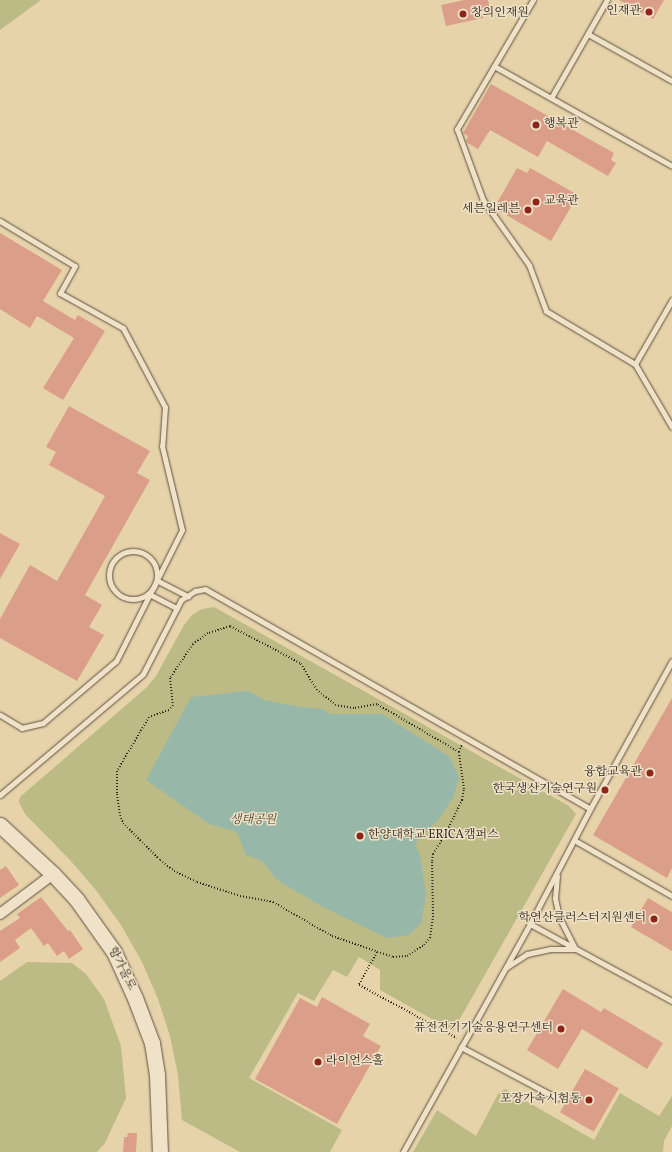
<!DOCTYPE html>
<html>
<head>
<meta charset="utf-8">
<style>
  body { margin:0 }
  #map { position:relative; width:672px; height:1152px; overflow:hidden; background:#e7d3aa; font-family:Vollkorn,"Noto Serif KR",serif }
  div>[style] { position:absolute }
  .green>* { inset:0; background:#bcbb85 }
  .water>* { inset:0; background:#97b8a9 }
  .building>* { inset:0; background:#db9e89; transform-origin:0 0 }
  .path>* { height:2px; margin-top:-1px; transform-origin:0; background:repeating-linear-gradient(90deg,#31261b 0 1px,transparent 0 3px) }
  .roads { filter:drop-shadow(0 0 1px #5e513f) drop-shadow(0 0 1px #5e513f) }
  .lane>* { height:5px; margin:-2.5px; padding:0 2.5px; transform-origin:2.5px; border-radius:2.5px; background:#efe2c8 }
  .lane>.ring { margin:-2.5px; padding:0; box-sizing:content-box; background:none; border:5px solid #efe2c8; border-radius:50% }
  .street>* { height:10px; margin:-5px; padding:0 5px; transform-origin:5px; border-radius:5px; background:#efe2c8 }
  .secondary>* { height:15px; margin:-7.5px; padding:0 7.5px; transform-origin:7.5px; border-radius:7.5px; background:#efe2c8 }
  .dots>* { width:11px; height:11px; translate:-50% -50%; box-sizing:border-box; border:2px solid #efe2c8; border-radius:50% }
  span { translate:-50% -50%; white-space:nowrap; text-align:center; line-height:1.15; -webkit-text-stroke:3px #efe2c8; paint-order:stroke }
  .poi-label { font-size:12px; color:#31261b }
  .right { translate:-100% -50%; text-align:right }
  .left { translate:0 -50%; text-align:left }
  .park-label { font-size:12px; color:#544b36; font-style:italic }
  .street-label { font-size:12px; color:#31261b }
</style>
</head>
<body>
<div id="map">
  <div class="green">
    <i style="clip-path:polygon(0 0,41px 0,0 30px)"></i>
    <i style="clip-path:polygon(214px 607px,569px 806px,576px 814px,453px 1031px,380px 990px,380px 970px,359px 957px,347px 977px,333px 970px,314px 1001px,298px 993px,249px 1078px,342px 1130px,330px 1152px,240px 1152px,182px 1120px,178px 1075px,170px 1036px,158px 999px,142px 962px,121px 925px,95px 889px,69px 859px,25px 814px,19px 802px,20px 797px,147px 687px,156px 676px,184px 625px,192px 615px,202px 609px)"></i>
    <i style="clip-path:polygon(27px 962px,72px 963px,86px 974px,104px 999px,121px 1046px,126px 1098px,105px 1143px,97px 1152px,0 1152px,0 981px)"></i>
    <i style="clip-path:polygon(505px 1089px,594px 1140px,620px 1093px,659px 1116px,672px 1096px,672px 1126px,664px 1141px,663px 1152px,413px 1152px,437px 1110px,476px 1136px,498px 1094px)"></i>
  </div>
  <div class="water">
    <i style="clip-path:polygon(248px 691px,265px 700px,300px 707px,323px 709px,330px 714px,382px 714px,450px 757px,459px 777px,453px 798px,438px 820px,418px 840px,415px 845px,420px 855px,426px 895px,421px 923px,409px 935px,387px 938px,321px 906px,277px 880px,262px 861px,246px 855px,237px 832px,209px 824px,146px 780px,191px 697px)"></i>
  </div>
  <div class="building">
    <i style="clip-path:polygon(464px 0,488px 0,490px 9px,481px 11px,483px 18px,446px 26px,441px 5px)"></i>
    <i style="clip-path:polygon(619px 0,664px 0,653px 19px)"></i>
    <i style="clip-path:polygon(491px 84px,614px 153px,611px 160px,616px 163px,608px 176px,547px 141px,538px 157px,490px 130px,478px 149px,466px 142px,468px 136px,463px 133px)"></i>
    <i style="clip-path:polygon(517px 168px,527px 173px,530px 168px,578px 195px,551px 241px,494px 208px)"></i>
    <i style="clip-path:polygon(0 233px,62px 270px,43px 301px,75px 320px,78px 315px,105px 331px,63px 400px,43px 388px,74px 338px,37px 316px,30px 328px,0 309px)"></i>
    <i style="clip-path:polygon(69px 406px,150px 451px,137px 473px,150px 480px,85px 595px,102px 605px,89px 627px,104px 635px,77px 681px,0 638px,0 619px,30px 565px,57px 581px,105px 496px,49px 465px,56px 452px,46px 447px)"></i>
    <i style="clip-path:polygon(0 533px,20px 544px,0 579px)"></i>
    <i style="clip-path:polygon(672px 698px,672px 868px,667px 878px,593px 835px)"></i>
    <i style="clip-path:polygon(6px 866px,19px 885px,0 898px,0 870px)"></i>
    <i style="clip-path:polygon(41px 897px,68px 931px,70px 930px,83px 949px,69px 959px,64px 951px,57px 956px,48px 943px,44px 946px,31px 928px,15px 940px,20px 948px,0 962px,0 931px,20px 918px,17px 914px)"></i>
    <i style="clip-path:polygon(648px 898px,672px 912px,672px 951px,631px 927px)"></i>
    <i style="clip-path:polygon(563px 989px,601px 1012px,604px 1008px,663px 1043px,647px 1069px,582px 1029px,558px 1069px,527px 1050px)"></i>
    <i style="clip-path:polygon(322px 997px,370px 1024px,363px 1036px,381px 1046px,337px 1124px,255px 1079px,300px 998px,317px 1007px)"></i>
    <i style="left:585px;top:1069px;width:39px;height:50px;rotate:30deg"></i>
    <i style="clip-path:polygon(128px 1133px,137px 1133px,136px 1152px,123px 1152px,124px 1137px,127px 1137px)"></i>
  </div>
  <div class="path">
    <i style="left:459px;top:752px;width:95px;rotate:-149.7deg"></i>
    <i style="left:377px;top:704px;width:23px;rotate:170deg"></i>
    <i style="left:354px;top:708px;width:18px;rotate:-171deg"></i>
    <i style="left:336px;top:705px;width:24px;rotate:-142deg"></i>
    <i style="left:317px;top:690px;width:32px;rotate:-122deg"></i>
    <i style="left:300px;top:663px;width:79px;rotate:-152.1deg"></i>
    <i style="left:230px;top:626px;width:23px;rotate:162deg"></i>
    <i style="left:208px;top:633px;width:19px;rotate:144deg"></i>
    <i style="left:193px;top:644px;width:41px;rotate:124.1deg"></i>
    <i style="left:170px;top:678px;width:27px;rotate:84deg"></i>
    <i style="left:173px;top:705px;width:6px;rotate:129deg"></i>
    <i style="left:169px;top:710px;width:21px;rotate:161deg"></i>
    <i style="left:149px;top:717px;width:63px;rotate:120.7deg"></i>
    <i style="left:117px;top:771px;width:23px;rotate:90deg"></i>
    <i style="left:117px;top:794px;width:21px;rotate:82deg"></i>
    <i style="left:120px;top:815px;width:9px;rotate:69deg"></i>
    <i style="left:123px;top:823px;width:52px;rotate:45deg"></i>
    <i style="left:160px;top:860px;width:18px;rotate:38deg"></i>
    <i style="left:174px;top:871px;width:25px;rotate:26deg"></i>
    <i style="left:197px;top:882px;width:45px;rotate:18deg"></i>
    <i style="left:240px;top:896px;width:34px;rotate:10deg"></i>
    <i style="left:273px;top:902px;width:68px;rotate:30deg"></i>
    <i style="left:332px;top:936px;width:65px;rotate:19deg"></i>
    <i style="left:393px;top:957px;width:14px;rotate:-4deg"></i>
    <i style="left:407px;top:956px;width:20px;rotate:-33deg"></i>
    <i style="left:424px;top:945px;width:9px;rotate:-49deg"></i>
    <i style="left:430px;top:938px;width:21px;rotate:-82deg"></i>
    <i style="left:433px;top:917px;width:56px;rotate:-91deg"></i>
    <i style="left:432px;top:861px;width:7px;rotate:-82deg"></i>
    <i style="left:433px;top:854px;width:25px;rotate:-58deg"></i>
    <i style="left:446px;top:833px;width:37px;rotate:-64deg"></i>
    <i style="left:462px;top:800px;width:11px;rotate:-80deg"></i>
    <i style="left:464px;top:789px;width:37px;rotate:-98deg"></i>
    <i style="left:459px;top:752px;width:8px;rotate:-67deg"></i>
    <i style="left:377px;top:952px;width:38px;rotate:119deg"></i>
    <i style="left:359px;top:985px;width:111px;rotate:28.4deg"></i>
  </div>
  <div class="roads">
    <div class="lane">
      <i style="left:533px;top:0;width:150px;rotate:120.5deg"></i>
      <i style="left:457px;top:129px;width:76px;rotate:69.9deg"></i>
      <i style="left:483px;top:200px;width:80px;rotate:54.7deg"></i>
      <i style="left:529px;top:265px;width:49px;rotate:69.7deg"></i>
      <i style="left:546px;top:311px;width:104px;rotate:30.8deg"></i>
      <i style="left:635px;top:364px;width:73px;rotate:59.6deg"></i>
      <i style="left:588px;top:34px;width:96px;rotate:29.2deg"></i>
      <i style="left:494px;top:66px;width:204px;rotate:29.3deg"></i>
      <i style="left:551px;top:98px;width:113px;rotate:-60.3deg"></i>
      <i style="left:0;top:221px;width:87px;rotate:31deg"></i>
      <i style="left:75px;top:266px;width:31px;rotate:119deg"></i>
      <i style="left:60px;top:293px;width:72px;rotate:29.1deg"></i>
      <i style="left:123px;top:328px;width:89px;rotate:62deg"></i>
      <i style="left:165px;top:407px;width:39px;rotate:94deg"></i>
      <i style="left:162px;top:446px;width:86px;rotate:76.6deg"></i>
      <i style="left:182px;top:530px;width:147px;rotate:116.7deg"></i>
      <i style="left:116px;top:661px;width:96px;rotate:139.7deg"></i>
      <i style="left:43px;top:723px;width:22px;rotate:167deg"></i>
      <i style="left:22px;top:728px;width:26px;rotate:-149deg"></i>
      <i style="left:635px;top:364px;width:74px;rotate:-60deg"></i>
      <i class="ring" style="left:109px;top:551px;width:43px;height:43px"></i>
      <i style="left:158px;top:581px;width:34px;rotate:27deg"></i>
      <i style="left:151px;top:595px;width:29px;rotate:27deg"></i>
      <i style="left:672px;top:661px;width:169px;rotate:119deg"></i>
      <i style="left:590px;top:809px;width:130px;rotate:117.6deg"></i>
      <i style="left:530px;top:924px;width:162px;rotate:28.5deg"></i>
      <i style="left:0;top:795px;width:187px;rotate:-40.2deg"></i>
      <i style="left:143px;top:674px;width:83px;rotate:-62.8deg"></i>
      <i style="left:181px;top:600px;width:17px;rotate:-33deg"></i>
      <i style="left:195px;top:591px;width:10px;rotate:-11deg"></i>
      <i style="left:205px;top:589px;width:443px;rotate:29.7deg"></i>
      <i style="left:574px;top:840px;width:113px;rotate:29.7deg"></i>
      <i style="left:557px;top:876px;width:22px;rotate:95deg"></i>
      <i style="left:555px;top:898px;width:19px;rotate:78deg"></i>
      <i style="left:559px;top:917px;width:35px;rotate:63deg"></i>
      <i style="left:507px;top:967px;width:24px;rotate:-33deg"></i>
      <i style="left:527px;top:954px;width:25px;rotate:-12deg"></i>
      <i style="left:551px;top:949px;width:24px"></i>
      <i style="left:461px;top:1047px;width:109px;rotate:28deg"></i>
      <i style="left:403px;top:1152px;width:261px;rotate:-60.9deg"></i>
    </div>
    <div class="street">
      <i style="left:0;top:914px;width:66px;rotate:-37deg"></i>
    </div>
    <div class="secondary">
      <i style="left:0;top:825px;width:72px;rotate:42.8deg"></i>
      <i style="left:53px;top:874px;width:35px;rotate:47deg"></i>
      <i style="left:77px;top:900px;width:64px;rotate:54.6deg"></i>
      <i style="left:114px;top:952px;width:51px;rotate:65.5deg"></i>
      <i style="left:135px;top:998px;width:48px;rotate:69.3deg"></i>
      <i style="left:152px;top:1043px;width:32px;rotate:81deg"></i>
      <i style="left:157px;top:1075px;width:77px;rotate:87.8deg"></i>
    </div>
  </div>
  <div class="dots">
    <i style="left:649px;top:12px;background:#8f2418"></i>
    <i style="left:463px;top:14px;background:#8f2418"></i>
    <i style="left:536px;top:125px;background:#8f2418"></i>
    <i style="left:536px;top:202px;background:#8f2418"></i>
    <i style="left:528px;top:210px;background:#8f2418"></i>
    <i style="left:650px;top:773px;background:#8f2418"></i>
    <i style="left:605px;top:790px;background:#8f2418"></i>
    <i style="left:360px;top:836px;background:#8f2418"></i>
    <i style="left:654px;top:919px;background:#8f2418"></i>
    <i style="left:561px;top:1029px;background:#8f2418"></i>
    <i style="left:318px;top:1062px;background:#8f2418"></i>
    <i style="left:589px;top:1100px;background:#8f2418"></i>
  </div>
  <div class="poi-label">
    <span class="right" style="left:641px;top:12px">인재관</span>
    <span class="left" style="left:471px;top:14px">창의인재원</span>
    <span class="left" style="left:544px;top:125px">행복관</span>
    <span class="left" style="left:544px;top:202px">교육관</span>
    <span class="right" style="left:520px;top:210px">세븐일레븐</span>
    <span class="right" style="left:642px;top:773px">융합교육관</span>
    <span class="right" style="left:597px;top:790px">한국생산기술연구원</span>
    <span class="left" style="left:368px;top:836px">한양대학교 ERICA캠퍼스</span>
    <span class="right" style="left:646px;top:919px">학연산클러스터지원센터</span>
    <span class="right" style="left:553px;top:1029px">퓨전전기기술응용연구센터</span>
    <span class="left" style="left:326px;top:1062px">라이언스홀</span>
    <span class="right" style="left:581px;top:1100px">포장가속시험동</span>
  </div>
  <div class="park-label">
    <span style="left:253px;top:821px">생태공원</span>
  </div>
  <div class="street-label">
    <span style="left:121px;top:969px;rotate:63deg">항가울로</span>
  </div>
</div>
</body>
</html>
